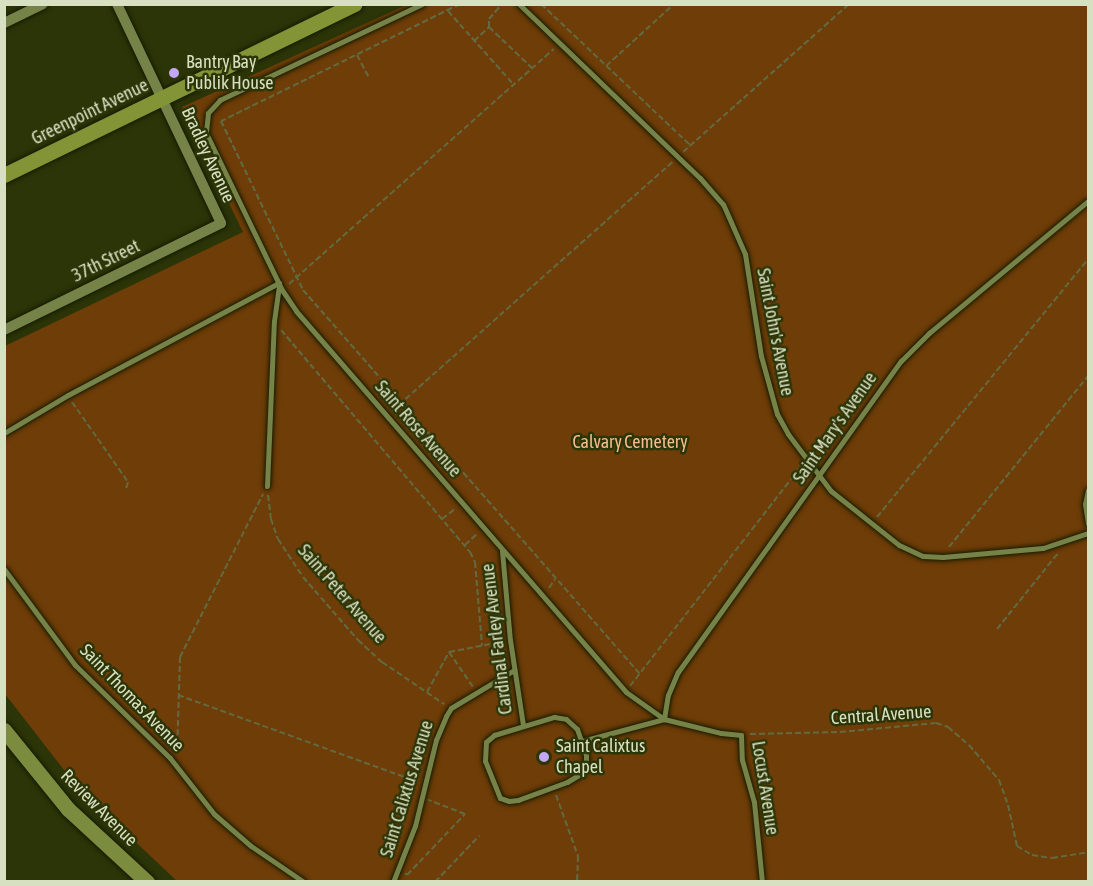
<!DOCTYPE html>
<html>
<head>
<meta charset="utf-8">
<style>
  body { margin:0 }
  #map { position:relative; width:1093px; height:886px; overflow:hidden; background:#2c3507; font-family:"Asap Condensed",sans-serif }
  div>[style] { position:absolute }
  .green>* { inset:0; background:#6f3d07 }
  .path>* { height:2px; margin-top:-1px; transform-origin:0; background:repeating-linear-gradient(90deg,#616a41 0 6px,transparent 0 9px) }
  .roads { filter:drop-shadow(0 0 2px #161b00) drop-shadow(0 0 2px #161b00) }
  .lane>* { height:5px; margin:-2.5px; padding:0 2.5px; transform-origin:2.5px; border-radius:2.5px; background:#758348 }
  .street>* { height:10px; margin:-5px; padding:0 5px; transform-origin:5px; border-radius:5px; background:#758348 }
  .secondary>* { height:15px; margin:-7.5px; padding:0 7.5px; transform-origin:7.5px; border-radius:7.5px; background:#7b8c3f }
  .primary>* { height:15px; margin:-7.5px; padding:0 7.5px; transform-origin:7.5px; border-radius:7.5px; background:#829436 }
  .dots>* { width:16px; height:16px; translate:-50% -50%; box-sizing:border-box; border:3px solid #2c3507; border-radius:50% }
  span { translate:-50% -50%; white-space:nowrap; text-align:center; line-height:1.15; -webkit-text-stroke:5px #2c3507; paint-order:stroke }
  .poi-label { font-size:18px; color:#d7e0c1 }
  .left { translate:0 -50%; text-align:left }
  .street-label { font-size:18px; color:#d7e0c1 }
  .park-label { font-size:18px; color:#f9bb89 }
  .frame { position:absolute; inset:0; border:6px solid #d7e0c1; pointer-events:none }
</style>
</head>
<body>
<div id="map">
  <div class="green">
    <i style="clip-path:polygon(406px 5px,1088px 5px,1088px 881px,177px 881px,78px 788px,5px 694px,5px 346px,243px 232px,182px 107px)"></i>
  </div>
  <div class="path">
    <i style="left:460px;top:4px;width:266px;rotate:153.9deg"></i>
    <i style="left:221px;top:121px;width:188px;rotate:64.1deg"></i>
    <i style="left:303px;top:290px;width:511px;rotate:48.73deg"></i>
    <i style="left:541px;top:4px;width:205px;rotate:43.4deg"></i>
    <i style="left:448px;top:11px;width:99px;rotate:48.3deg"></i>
    <i style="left:489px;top:27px;width:8px;rotate:-90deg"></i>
    <i style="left:489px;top:19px;width:20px;rotate:-49deg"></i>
    <i style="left:474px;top:41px;width:21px;rotate:-43deg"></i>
    <i style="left:489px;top:27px;width:59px;rotate:43.6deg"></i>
    <i style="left:357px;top:55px;width:24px;rotate:62deg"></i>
    <i style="left:606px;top:66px;width:92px;rotate:-42.4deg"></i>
    <i style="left:683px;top:152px;width:222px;rotate:-41.7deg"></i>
    <i style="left:289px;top:284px;width:354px;rotate:-41.6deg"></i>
    <i style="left:281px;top:330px;width:292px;rotate:49.6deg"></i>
    <i style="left:470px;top:552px;width:11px;rotate:63deg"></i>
    <i style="left:475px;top:562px;width:84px;rotate:85.2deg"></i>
    <i style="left:72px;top:402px;width:98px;rotate:55deg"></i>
    <i style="left:128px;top:482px;width:7px;rotate:106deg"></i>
    <i style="left:392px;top:411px;width:375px;rotate:-41.6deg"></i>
    <i style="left:268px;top:495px;width:24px;rotate:83deg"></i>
    <i style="left:271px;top:519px;width:21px;rotate:71deg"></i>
    <i style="left:278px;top:539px;width:45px;rotate:56.7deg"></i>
    <i style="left:303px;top:577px;width:84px;rotate:48.9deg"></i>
    <i style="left:358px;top:640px;width:33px;rotate:43deg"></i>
    <i style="left:382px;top:662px;width:75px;rotate:34.1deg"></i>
    <i style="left:877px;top:517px;width:333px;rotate:-50.7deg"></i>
    <i style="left:442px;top:519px;width:18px;rotate:-38deg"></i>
    <i style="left:465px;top:545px;width:18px;rotate:-43deg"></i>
    <i style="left:949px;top:547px;width:220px;rotate:-50.9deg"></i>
    <i style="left:549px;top:588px;width:11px;rotate:-56deg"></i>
    <i style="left:997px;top:629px;width:99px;rotate:-51.2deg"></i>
    <i style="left:449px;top:652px;width:42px;rotate:55.6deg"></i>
    <i style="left:630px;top:686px;width:280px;rotate:-52.1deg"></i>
    <i style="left:427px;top:692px;width:46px;rotate:-61.2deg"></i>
    <i style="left:449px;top:652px;width:53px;rotate:-10.9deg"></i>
    <i style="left:178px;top:695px;width:255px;rotate:19.9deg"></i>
    <i style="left:750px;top:734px;width:90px;rotate:-1.3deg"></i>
    <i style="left:840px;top:732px;width:96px;rotate:-5.4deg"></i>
    <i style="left:936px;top:723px;width:13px;rotate:18deg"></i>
    <i style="left:948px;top:727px;width:28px;rotate:41deg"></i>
    <i style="left:969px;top:745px;width:46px;rotate:49.4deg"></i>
    <i style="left:999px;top:780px;width:27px;rotate:70deg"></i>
    <i style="left:1008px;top:805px;width:42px;rotate:77.6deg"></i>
    <i style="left:1017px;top:846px;width:17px;rotate:31deg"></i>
    <i style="left:1032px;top:855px;width:20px;rotate:9deg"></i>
    <i style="left:1052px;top:858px;width:36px;rotate:-9deg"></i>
    <i style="left:177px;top:753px;width:96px;rotate:-88.2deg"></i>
    <i style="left:180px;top:657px;width:183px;rotate:-63deg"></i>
    <i style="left:556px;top:795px;width:65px;rotate:70.2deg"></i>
    <i style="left:578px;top:856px;width:26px;rotate:92deg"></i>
    <i style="left:405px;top:873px;width:3px;rotate:45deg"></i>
    <i style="left:407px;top:875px;width:84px;rotate:-46.4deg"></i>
    <i style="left:465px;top:814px;width:40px;rotate:-159deg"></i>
    <i style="left:435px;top:882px;width:64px;rotate:-46.3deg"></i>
  </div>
  <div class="roads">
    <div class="lane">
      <i style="left:422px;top:4px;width:224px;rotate:154.6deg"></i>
      <i style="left:220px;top:100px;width:18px;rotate:133deg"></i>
      <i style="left:208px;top:113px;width:20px;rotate:96deg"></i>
      <i style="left:206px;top:133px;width:174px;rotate:64.2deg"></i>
      <i style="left:282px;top:290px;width:25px;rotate:56deg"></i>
      <i style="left:296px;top:311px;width:504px;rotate:49.1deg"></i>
      <i style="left:626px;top:692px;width:47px;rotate:35.4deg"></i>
      <i style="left:519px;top:4px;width:251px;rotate:43.9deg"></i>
      <i style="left:700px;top:178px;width:35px;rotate:49deg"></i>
      <i style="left:723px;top:204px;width:55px;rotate:66.3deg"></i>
      <i style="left:745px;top:254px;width:103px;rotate:81.1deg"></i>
      <i style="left:761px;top:356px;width:60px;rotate:74.6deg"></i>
      <i style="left:777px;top:414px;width:23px;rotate:61deg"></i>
      <i style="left:788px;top:434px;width:71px;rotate:53deg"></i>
      <i style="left:831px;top:491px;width:87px;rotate:38.5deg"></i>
      <i style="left:899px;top:545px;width:26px;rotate:25deg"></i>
      <i style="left:923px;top:556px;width:20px;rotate:3deg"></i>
      <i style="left:943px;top:557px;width:100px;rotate:-5.1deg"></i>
      <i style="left:1043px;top:548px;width:47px;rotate:-18.4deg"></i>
      <i style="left:4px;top:433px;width:74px;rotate:-30.7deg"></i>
      <i style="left:68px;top:395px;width:239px;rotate:-28deg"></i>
      <i style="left:267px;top:486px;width:165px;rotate:-87.6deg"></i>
      <i style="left:274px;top:321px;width:36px;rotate:-82deg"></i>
      <i style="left:1088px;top:490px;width:14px;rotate:102deg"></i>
      <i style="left:1085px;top:504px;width:20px;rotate:81deg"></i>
      <i style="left:502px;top:551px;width:89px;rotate:84.9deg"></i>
      <i style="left:510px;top:640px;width:86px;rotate:81.3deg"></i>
      <i style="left:4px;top:569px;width:119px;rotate:53.5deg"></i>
      <i style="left:75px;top:665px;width:133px;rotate:44.4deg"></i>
      <i style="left:170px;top:758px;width:71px;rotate:51.8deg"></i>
      <i style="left:214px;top:814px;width:49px;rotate:40.9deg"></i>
      <i style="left:251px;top:846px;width:64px;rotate:34.2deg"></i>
      <i style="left:554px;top:717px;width:12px;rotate:9deg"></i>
      <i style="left:566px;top:719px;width:15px;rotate:42deg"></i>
      <i style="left:577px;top:729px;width:28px;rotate:71deg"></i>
      <i style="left:586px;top:755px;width:9px;rotate:90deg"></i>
      <i style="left:586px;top:764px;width:10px;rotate:114deg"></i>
      <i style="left:582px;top:773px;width:17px;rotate:149deg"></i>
      <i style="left:567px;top:782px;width:52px;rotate:159.8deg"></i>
      <i style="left:518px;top:800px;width:9px;rotate:174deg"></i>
      <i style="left:509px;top:801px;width:9px;rotate:-162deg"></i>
      <i style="left:500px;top:798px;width:40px;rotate:-112deg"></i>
      <i style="left:485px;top:761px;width:19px;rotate:-87deg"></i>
      <i style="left:486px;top:742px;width:11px;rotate:-41deg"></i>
      <i style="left:494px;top:735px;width:63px;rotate:-16.7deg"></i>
      <i style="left:664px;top:719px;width:24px;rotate:-81deg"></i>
      <i style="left:668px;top:695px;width:25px;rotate:-67deg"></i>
      <i style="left:678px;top:672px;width:383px;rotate:-54.4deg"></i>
      <i style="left:901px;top:361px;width:40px;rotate:-45deg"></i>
      <i style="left:929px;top:333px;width:207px;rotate:-39.7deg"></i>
      <i style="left:582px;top:741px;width:85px;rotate:-15deg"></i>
      <i style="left:664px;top:719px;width:59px;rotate:13.8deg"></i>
      <i style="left:721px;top:733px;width:20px;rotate:6deg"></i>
      <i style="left:741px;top:735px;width:25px;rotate:88deg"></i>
      <i style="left:742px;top:760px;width:44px;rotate:74.1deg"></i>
      <i style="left:754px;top:802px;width:80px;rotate:84.3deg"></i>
      <i style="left:393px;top:882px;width:60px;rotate:-68.6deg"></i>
      <i style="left:415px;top:826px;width:89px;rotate:-76.3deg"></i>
      <i style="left:436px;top:740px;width:26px;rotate:-67deg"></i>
      <i style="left:446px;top:716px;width:9px;rotate:-58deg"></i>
      <i style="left:451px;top:708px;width:74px;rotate:-31.1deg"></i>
    </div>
    <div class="street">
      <i style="left:4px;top:23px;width:43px;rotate:-26deg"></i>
      <i style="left:4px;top:330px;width:242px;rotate:-26.2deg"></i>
      <i style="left:221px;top:223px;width:242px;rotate:-115.4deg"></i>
    </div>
    <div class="secondary">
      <i style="left:4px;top:730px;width:102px;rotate:51deg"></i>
      <i style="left:68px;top:809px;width:108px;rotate:42.7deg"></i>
    </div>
    <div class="primary">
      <i style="left:4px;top:175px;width:390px;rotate:-26deg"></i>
    </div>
  </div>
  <div class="dots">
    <i style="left:174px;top:73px;background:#c2a8f3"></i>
    <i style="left:544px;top:757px;background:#c2a8f3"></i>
  </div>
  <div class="poi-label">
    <span class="left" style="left:186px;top:73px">Bantry Bay<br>Publik House</span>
    <span class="left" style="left:556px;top:757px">Saint Calixtus<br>Chapel</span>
  </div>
  <div class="street-label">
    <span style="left:90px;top:112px;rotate:-26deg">Greenpoint Avenue</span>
    <span style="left:208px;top:155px;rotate:65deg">Bradley Avenue</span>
    <span style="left:106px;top:261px;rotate:-26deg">37th Street</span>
    <span style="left:775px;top:332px;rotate:79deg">Saint John's Avenue</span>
    <span style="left:835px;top:428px;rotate:-55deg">Saint Mary's Avenue</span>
    <span style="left:418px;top:429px;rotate:49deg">Saint Rose Avenue</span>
    <span style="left:342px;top:594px;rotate:49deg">Saint Peter Avenue</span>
    <span style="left:497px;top:639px;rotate:-97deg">Cardinal Farley Avenue</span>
    <span style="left:132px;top:698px;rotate:46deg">Saint Thomas Avenue</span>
    <span style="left:881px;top:715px;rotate:-4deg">Central Avenue</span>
    <span style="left:765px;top:788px;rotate:81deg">Locust Avenue</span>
    <span style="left:407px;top:789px;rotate:-73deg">Saint Calixtus Avenue</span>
    <span style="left:99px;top:808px;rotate:45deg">Review Avenue</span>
  </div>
  <div class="park-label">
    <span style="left:630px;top:442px">Calvary Cemetery</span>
  </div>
  <div class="frame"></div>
</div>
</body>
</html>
